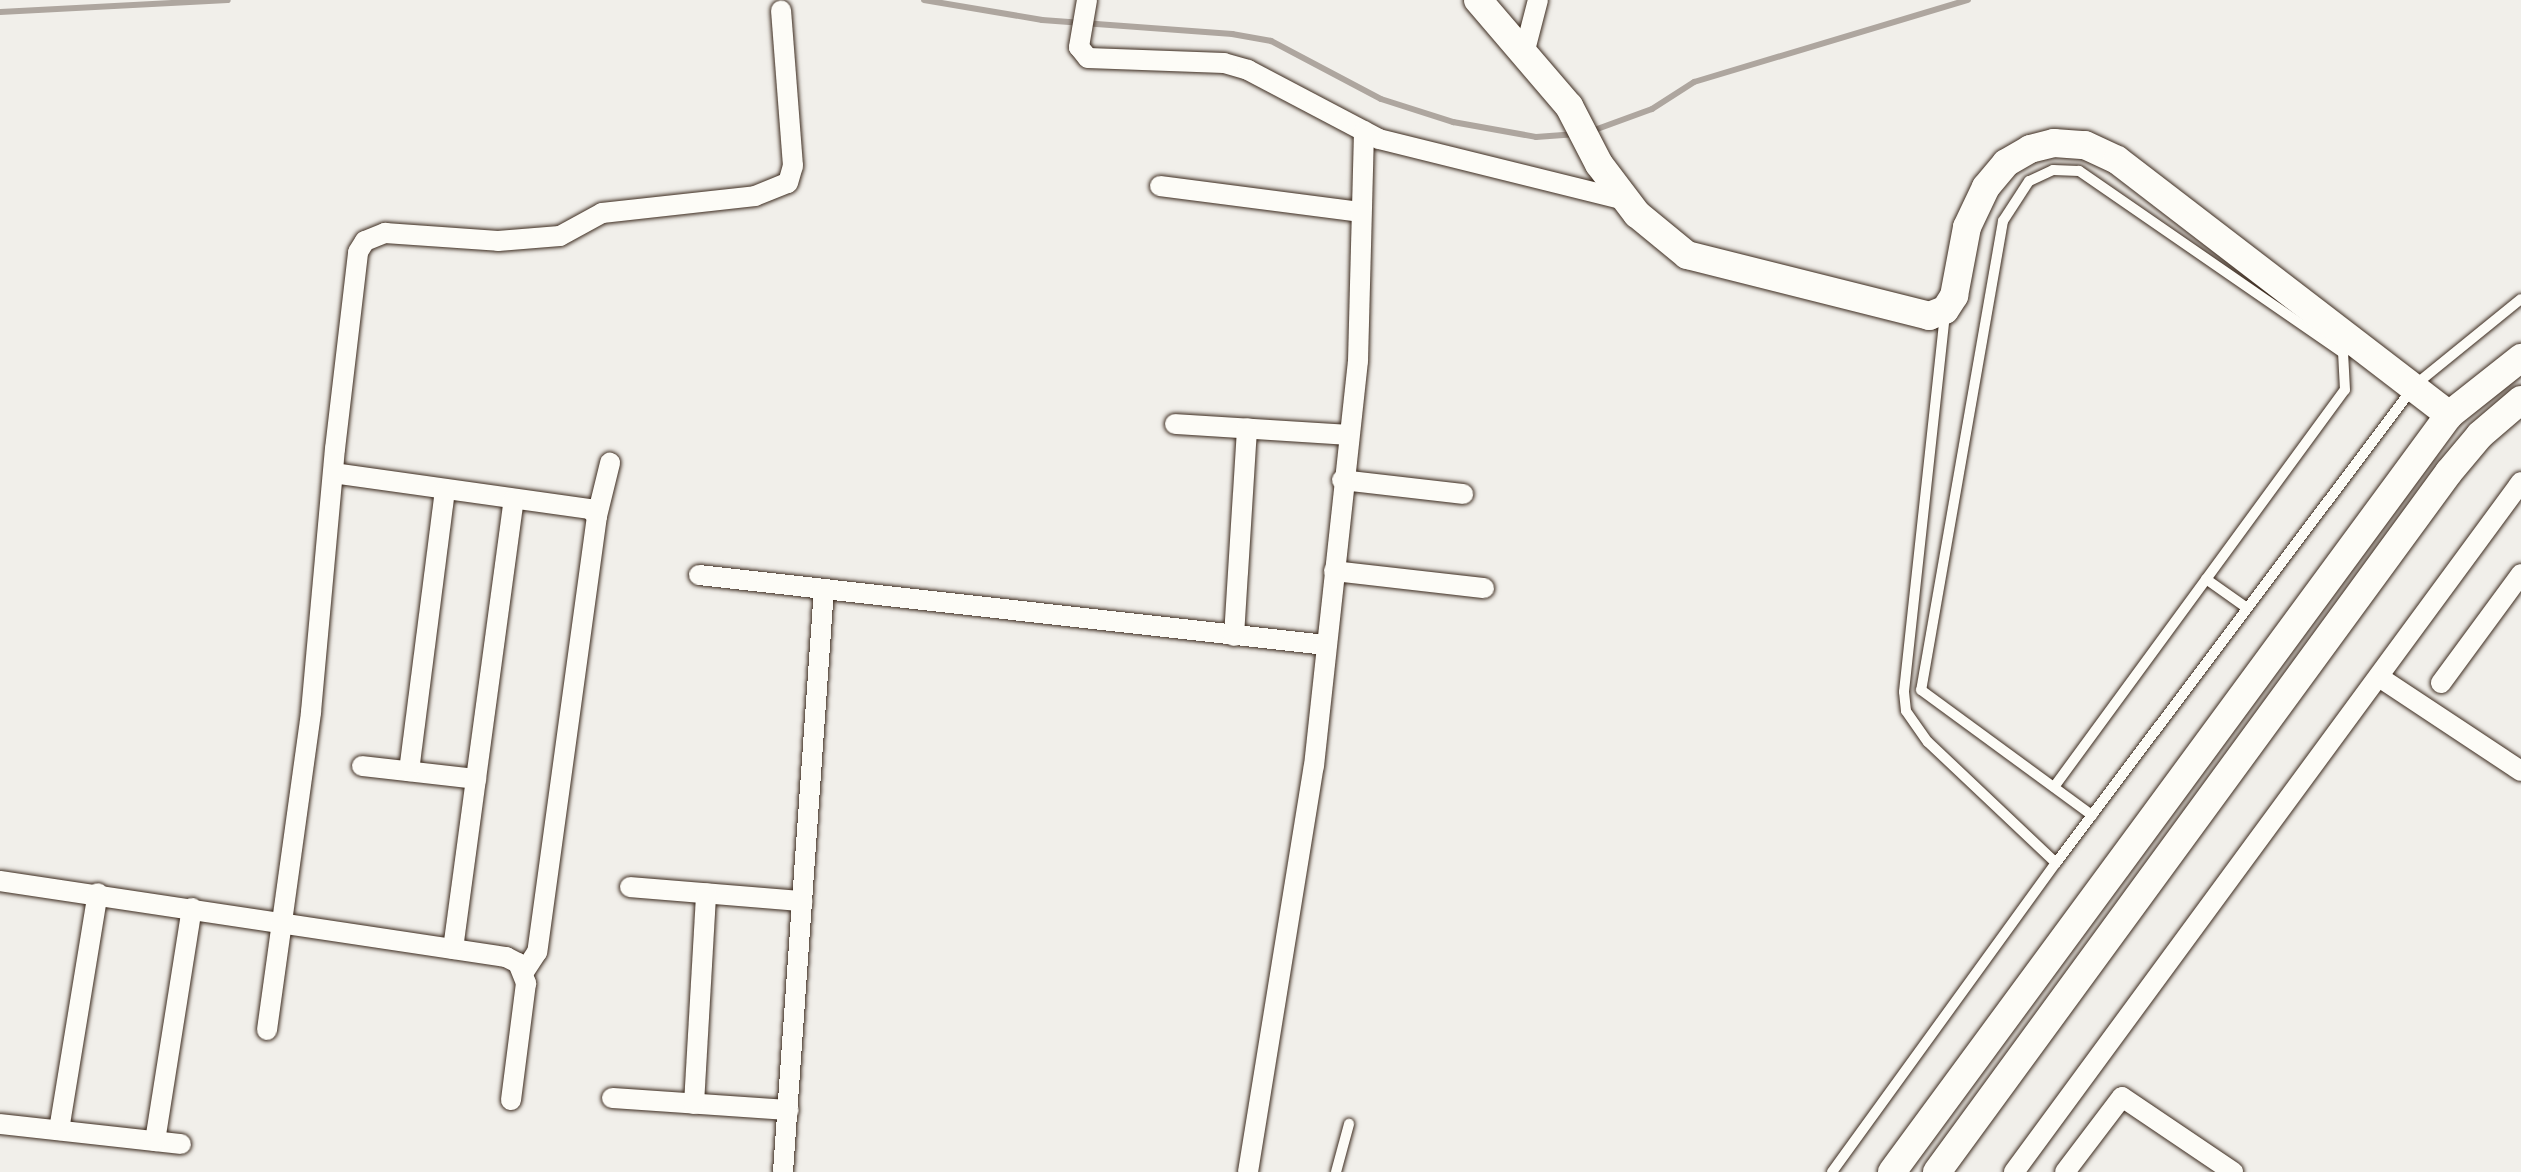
<!DOCTYPE html>
<html>
<head>
<meta charset="utf-8">
<style>
  body { margin:0 }
  #map { position:relative; width:2521px; height:1172px; overflow:hidden; background:#f1efea; font-family:"Playpen Sans",sans-serif }
  div>[style] { position:absolute }
  .stream>* { height:6px; margin:-3px; padding:0 3px; transform-origin:3px; border-radius:3px; background:#aea69f }
  .roads { filter:drop-shadow(0 0 2px #3b2a1e) drop-shadow(0 0 2px #3b2a1e) }
  .lane>* { height:10px; margin:-5px; padding:0 5px; transform-origin:5px; border-radius:5px; background:#fdfcf7 }
  .street>* { height:20px; margin:-10px; padding:0 10px; transform-origin:10px; border-radius:10px; background:#fdfcf7 }
  .secondary>* { height:28px; margin:-14px; padding:0 14px; transform-origin:14px; border-radius:14px; background:#fdfcf7 }
  span { translate:-50% -50%; white-space:nowrap; text-align:center; line-height:1.15; -webkit-text-stroke:9px #fdfcf7; paint-order:stroke }
</style>
</head>
<body>
<div id="map">
  <div class="stream">
    <i style="left:924px;top:0;width:120px;rotate:9.6deg"></i>
    <i style="left:1042px;top:20px;width:191px;rotate:4.2deg"></i>
    <i style="left:1232px;top:34px;width:40px;rotate:10deg"></i>
    <i style="left:1271px;top:41px;width:124px;rotate:27.8deg"></i>
    <i style="left:1381px;top:99px;width:76px;rotate:17.7deg"></i>
    <i style="left:1453px;top:122px;width:84px;rotate:10.2deg"></i>
    <i style="left:1536px;top:137px;width:41px;rotate:-4.2deg"></i>
    <i style="left:0;top:12px;width:228px;rotate:-3deg"></i>
    <i style="left:1589px;top:132px;width:67px;rotate:-20.1deg"></i>
    <i style="left:1652px;top:109px;width:50px;rotate:-32.7deg"></i>
    <i style="left:1694px;top:82px;width:286px;rotate:-16.7deg"></i>
  </div>
  <div class="roads">
    <div class="lane">
      <i style="left:1945px;top:314px;width:380px;rotate:96.2deg"></i>
      <i style="left:1904px;top:692px;width:19px;rotate:84deg"></i>
      <i style="left:1906px;top:711px;width:38px;rotate:55deg"></i>
      <i style="left:1928px;top:742px;width:176px;rotate:43.4deg"></i>
      <i style="left:2206px;top:579px;width:50px;rotate:35.3deg"></i>
      <i style="left:2054px;top:787px;width:492px;rotate:-53.8deg"></i>
      <i style="left:2345px;top:390px;width:37px;rotate:-93deg"></i>
      <i style="left:2343px;top:353px;width:321px;rotate:-145.4deg"></i>
      <i style="left:2079px;top:171px;width:26px;rotate:-178deg"></i>
      <i style="left:2053px;top:170px;width:26px;rotate:155deg"></i>
      <i style="left:2029px;top:181px;width:48px;rotate:123deg"></i>
      <i style="left:2003px;top:221px;width:476px;rotate:99.9deg"></i>
      <i style="left:1921px;top:690px;width:212px;rotate:36.2deg"></i>
      <i style="left:1336px;top:1172px;width:50px;rotate:-74.8deg"></i>
      <i style="left:1832px;top:1172px;width:382px;rotate:-54.1deg"></i>
      <i style="left:2056px;top:863px;width:598px;rotate:-53.09deg"></i>
      <i style="left:2415px;top:385px;width:136px;rotate:-39.1deg"></i>
    </div>
    <div class="street">
      <i style="left:1087px;top:0;width:48px;rotate:99.7deg"></i>
      <i style="left:1079px;top:47px;width:14px;rotate:51deg"></i>
      <i style="left:1088px;top:58px;width:136px;rotate:2.1deg"></i>
      <i style="left:1224px;top:63px;width:25px;rotate:16deg"></i>
      <i style="left:1248px;top:70px;width:148px;rotate:27.8deg"></i>
      <i style="left:1379px;top:139px;width:254px;rotate:13.9deg"></i>
      <i style="left:1524px;top:54px;width:56px;rotate:-75.5deg"></i>
      <i style="left:1160px;top:186px;width:201px;rotate:7.4deg"></i>
      <i style="left:1175px;top:424px;width:173px;rotate:3.6deg"></i>
      <i style="left:333px;top:473px;width:260px;rotate:8deg"></i>
      <i style="left:590px;top:509px;width:10px;rotate:45deg"></i>
      <i style="left:597px;top:516px;width:440px;rotate:97.8deg"></i>
      <i style="left:537px;top:952px;width:24px;rotate:123deg"></i>
      <i style="left:1342px;top:480px;width:122px;rotate:6.6deg"></i>
      <i style="left:597px;top:516px;width:55px;rotate:-76.2deg"></i>
      <i style="left:1334px;top:571px;width:151px;rotate:6.5deg"></i>
      <i style="left:699px;top:575px;width:631px;rotate:6.37deg"></i>
      <i style="left:1234px;top:636px;width:208px;rotate:-86.4deg"></i>
      <i style="left:2379px;top:677px;width:170px;rotate:33.5deg"></i>
      <i style="left:2441px;top:683px;width:135px;rotate:-53.7deg"></i>
      <i style="left:362px;top:766px;width:115px;rotate:6.5deg"></i>
      <i style="left:409px;top:771px;width:282px;rotate:-82.7deg"></i>
      <i style="left:0;top:881px;width:512px;rotate:8.54deg"></i>
      <i style="left:506px;top:957px;width:13px;rotate:27deg"></i>
      <i style="left:518px;top:963px;width:22px;rotate:68deg"></i>
      <i style="left:526px;top:983px;width:118px;rotate:97.3deg"></i>
      <i style="left:630px;top:887px;width:173px;rotate:4.7deg"></i>
      <i style="left:453px;top:949px;width:454px;rotate:-82.3deg"></i>
      <i style="left:267px;top:1030px;width:321px;rotate:-82.1deg"></i>
      <i style="left:311px;top:712px;width:264px;rotate:-84.8deg"></i>
      <i style="left:335px;top:449px;width:198px;rotate:-83.3deg"></i>
      <i style="left:358px;top:252px;width:13px;rotate:-58deg"></i>
      <i style="left:365px;top:241px;width:22px;rotate:-22deg"></i>
      <i style="left:385px;top:233px;width:113px;rotate:4deg"></i>
      <i style="left:498px;top:241px;width:62px;rotate:-4.6deg"></i>
      <i style="left:560px;top:236px;width:48px;rotate:-28.7deg"></i>
      <i style="left:602px;top:213px;width:154px;rotate:-6.3deg"></i>
      <i style="left:755px;top:196px;width:35px;rotate:-22deg"></i>
      <i style="left:788px;top:183px;width:18px;rotate:-74deg"></i>
      <i style="left:793px;top:166px;width:156px;rotate:-94.4deg"></i>
      <i style="left:612px;top:1098px;width:177px;rotate:3.9deg"></i>
      <i style="left:694px;top:1104px;width:211px;rotate:-86.7deg"></i>
      <i style="left:0;top:1124px;width:182px;rotate:6.3deg"></i>
      <i style="left:59px;top:1130px;width:240px;rotate:-80.7deg"></i>
      <i style="left:155px;top:1141px;width:236px;rotate:-81deg"></i>
      <i style="left:783px;top:1172px;width:584px;rotate:-85.98deg"></i>
      <i style="left:1248px;top:1172px;width:411px;rotate:-80.8deg"></i>
      <i style="left:1314px;top:766px;width:407px;rotate:-83.8deg"></i>
      <i style="left:1358px;top:361px;width:230px;rotate:-88.5deg"></i>
      <i style="left:2014px;top:1172px;width:856px;rotate:-53.69deg"></i>
      <i style="left:2065px;top:1172px;width:94px;rotate:-52.8deg"></i>
      <i style="left:2122px;top:1097px;width:134px;rotate:34deg"></i>
    </div>
    <div class="secondary">
      <i style="left:1478px;top:0;width:140px;rotate:49.4deg"></i>
      <i style="left:1569px;top:106px;width:65px;rotate:62.7deg"></i>
      <i style="left:1599px;top:164px;width:63px;rotate:52.8deg"></i>
      <i style="left:1637px;top:214px;width:65px;rotate:39.4deg"></i>
      <i style="left:1687px;top:255px;width:250px;rotate:14.1deg"></i>
      <i style="left:1929px;top:316px;width:17px;rotate:-21deg"></i>
      <i style="left:1945px;top:310px;width:17px;rotate:-57deg"></i>
      <i style="left:1954px;top:296px;width:70px;rotate:-79.3deg"></i>
      <i style="left:1967px;top:227px;width:44px;rotate:-64.6deg"></i>
      <i style="left:1986px;top:187px;width:31px;rotate:-50deg"></i>
      <i style="left:2006px;top:163px;width:28px;rotate:-30deg"></i>
      <i style="left:2030px;top:149px;width:25px;rotate:-14deg"></i>
      <i style="left:2054px;top:143px;width:31px;rotate:4deg"></i>
      <i style="left:2085px;top:145px;width:35px;rotate:25deg"></i>
      <i style="left:2117px;top:160px;width:419px;rotate:37.5deg"></i>
      <i style="left:1892px;top:1172px;width:940px;rotate:-53.65deg"></i>
      <i style="left:2449px;top:415px;width:92px;rotate:-38.4deg"></i>
      <i style="left:1937px;top:1172px;width:867px;rotate:-53.82deg"></i>
      <i style="left:2449px;top:472px;width:48px;rotate:-50deg"></i>
      <i style="left:2480px;top:435px;width:54px;rotate:-40.5deg"></i>
    </div>
  </div>
</div>
</body>
</html>
